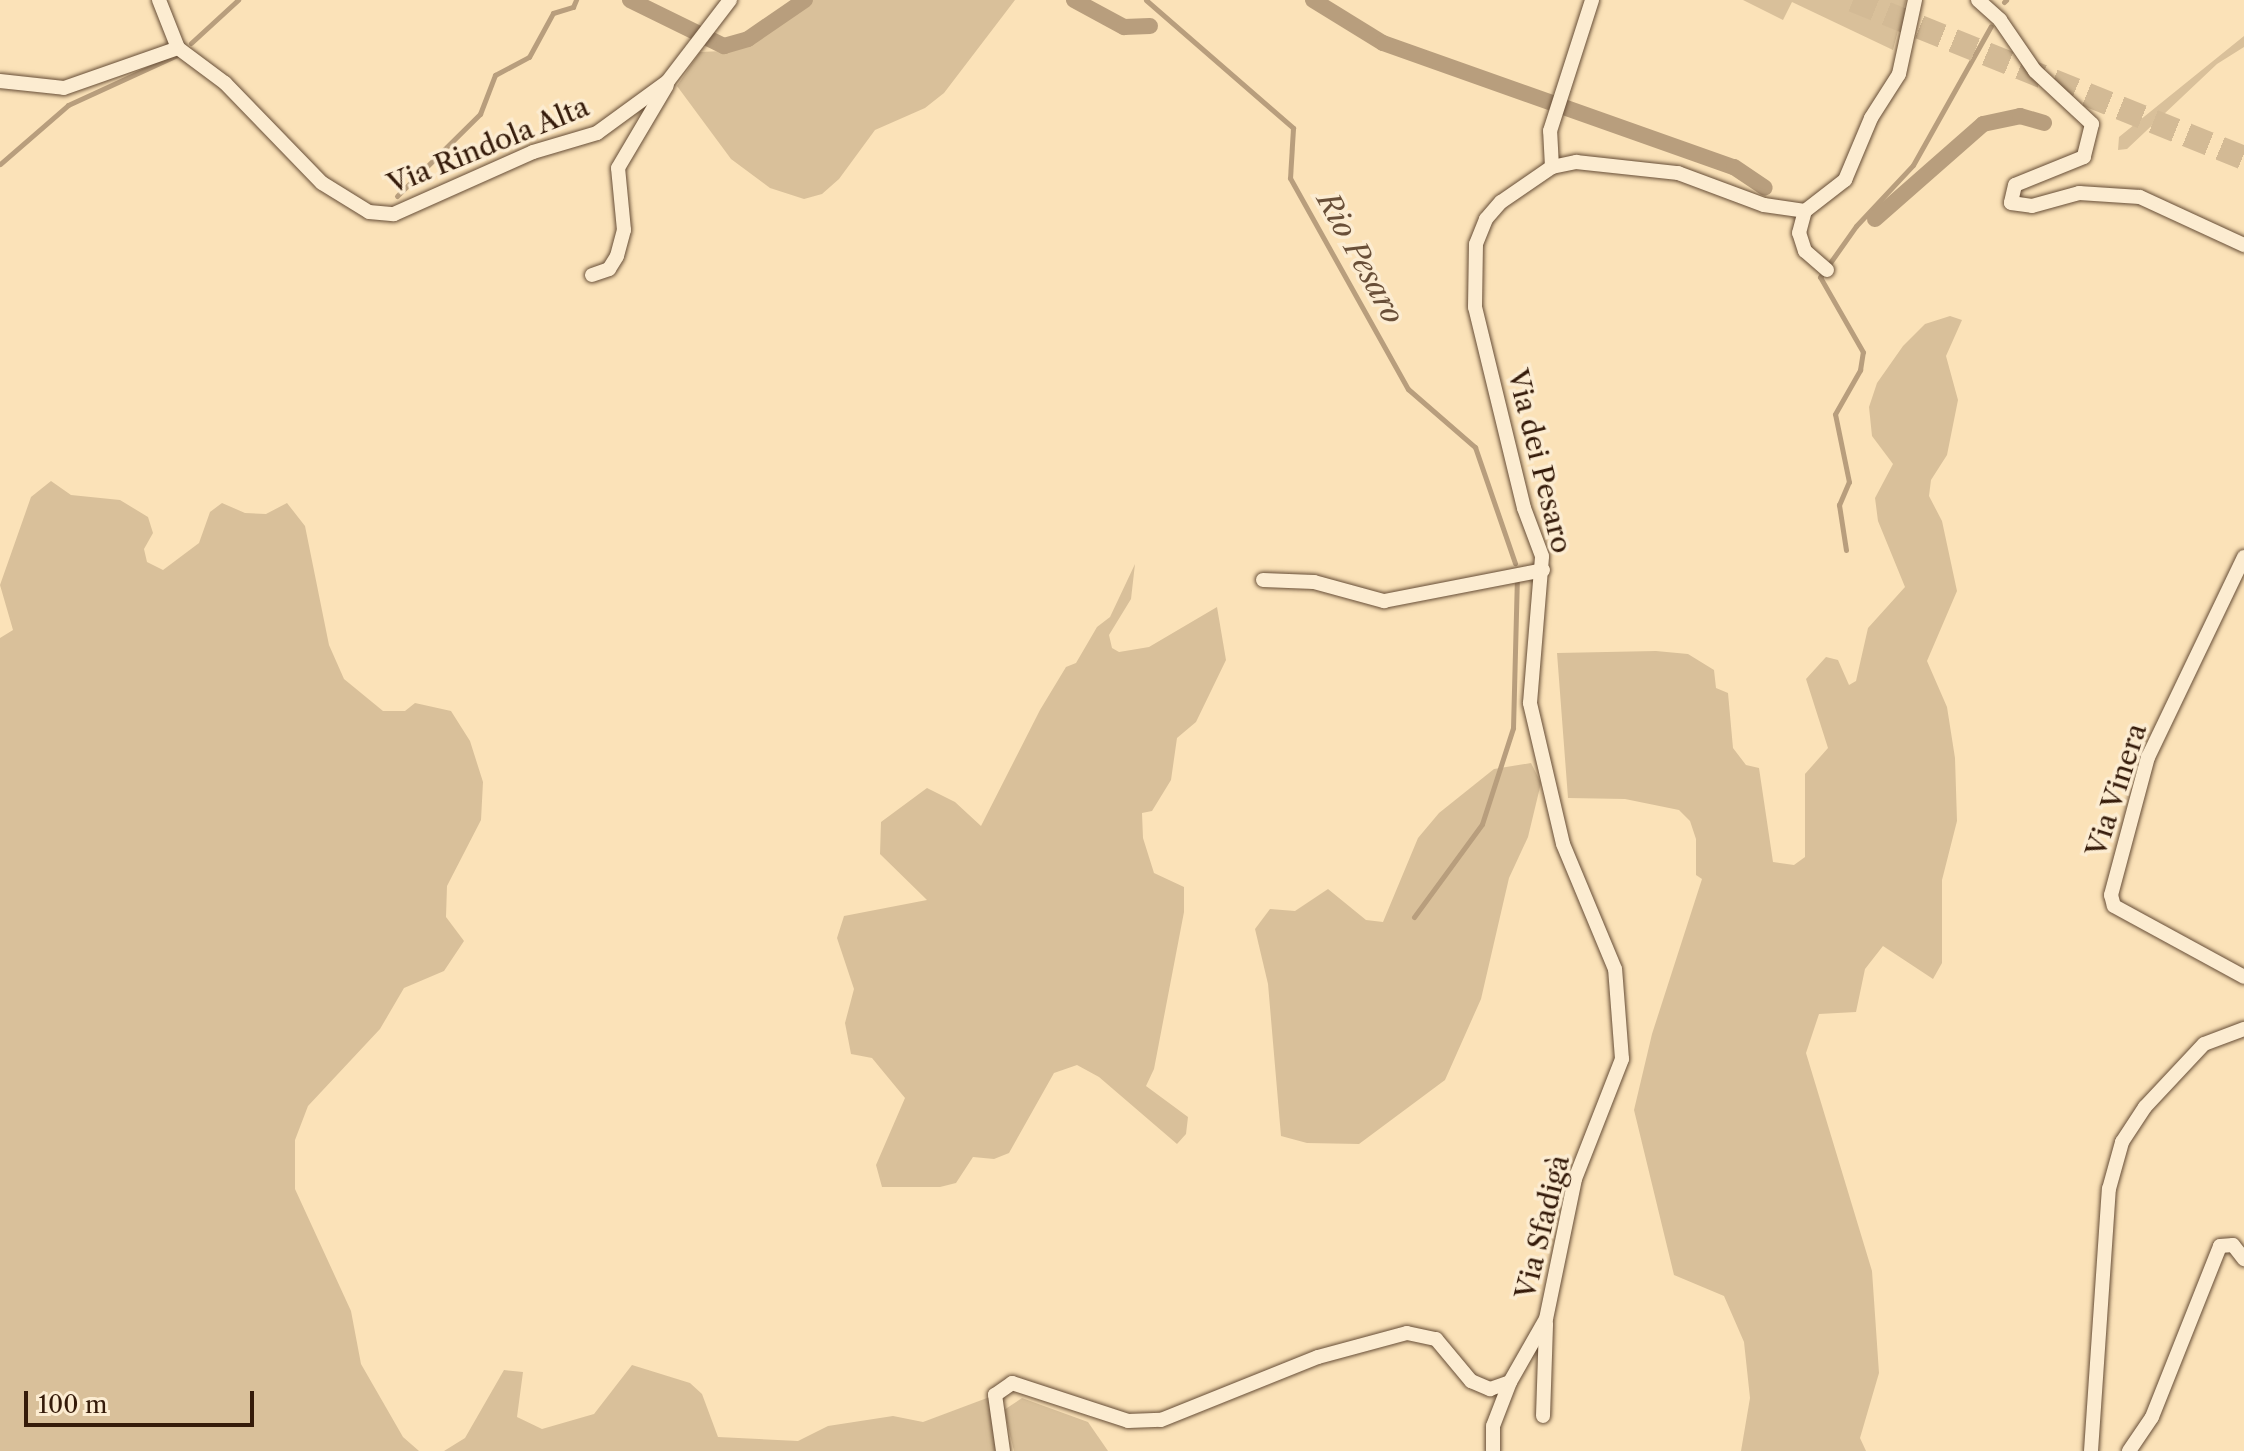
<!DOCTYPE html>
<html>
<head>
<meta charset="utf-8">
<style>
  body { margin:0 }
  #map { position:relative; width:2244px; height:1451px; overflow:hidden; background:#fbe2b8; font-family:"Libre Caslon Text",serif }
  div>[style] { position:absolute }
  .green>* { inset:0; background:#d9c09a }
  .stream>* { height:5px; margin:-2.5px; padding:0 2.5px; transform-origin:2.5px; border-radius:2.5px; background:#b89e7d }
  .canal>* { height:16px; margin:-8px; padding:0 8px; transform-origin:8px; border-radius:8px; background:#b89e7d }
  .primary-tunnel>* { height:24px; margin-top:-12px; transform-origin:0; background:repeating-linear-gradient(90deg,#d3ba95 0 24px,transparent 0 36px) }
  .roads { filter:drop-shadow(0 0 2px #664d36) drop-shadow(0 0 2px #664d36) }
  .minor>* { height:14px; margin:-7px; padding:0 7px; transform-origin:7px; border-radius:7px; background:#fcecd1 }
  span { translate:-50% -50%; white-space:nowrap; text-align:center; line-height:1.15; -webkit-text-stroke:7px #fcecd1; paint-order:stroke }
  .street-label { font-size:28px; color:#351b0a }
  .water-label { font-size:30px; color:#694f38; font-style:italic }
  .scale { position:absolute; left:24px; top:1391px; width:230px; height:36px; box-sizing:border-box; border:4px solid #351b0a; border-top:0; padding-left:10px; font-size:24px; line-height:28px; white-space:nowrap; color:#351b0a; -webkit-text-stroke:6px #fcecd1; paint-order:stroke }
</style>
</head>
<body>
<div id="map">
  <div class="green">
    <i style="clip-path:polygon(812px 0,1015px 0,944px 93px,925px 108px,875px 130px,839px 179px,822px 194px,804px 199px,770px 188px,731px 159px,677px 86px,700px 52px,723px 51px,764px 36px)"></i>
    <i style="clip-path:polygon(1743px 0,1906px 0,1893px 50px,1792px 2px,1783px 20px)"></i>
    <i style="clip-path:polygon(2244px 36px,2244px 47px,2217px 64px,2127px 149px,2118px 150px,2119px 137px)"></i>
    <i style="clip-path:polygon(1950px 316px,1962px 320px,1946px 356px,1958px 400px,1947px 455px,1931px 480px,1929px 496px,1942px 521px,1957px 591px,1927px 661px,1947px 707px,1955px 758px,1957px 821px,1942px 880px,1942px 963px,1933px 979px,1883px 946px,1865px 969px,1856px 1012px,1819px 1014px,1806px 1053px,1872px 1271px,1879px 1373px,1860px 1438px,1866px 1451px,1741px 1451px,1750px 1398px,1744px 1342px,1724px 1296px,1674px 1275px,1634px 1110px,1652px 1034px,1702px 879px,1696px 875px,1696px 839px,1690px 821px,1679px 810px,1625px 799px,1568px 798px,1557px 653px,1656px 651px,1688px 654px,1714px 670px,1716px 688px,1728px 693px,1733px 748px,1746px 765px,1759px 768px,1773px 862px,1794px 865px,1805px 857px,1805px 774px,1828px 748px,1806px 679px,1826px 657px,1838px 660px,1849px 685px,1856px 681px,1868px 628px,1905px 587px,1878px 521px,1875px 498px,1893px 464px,1872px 436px,1869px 407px,1877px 383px,1903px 346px,1925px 324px)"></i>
    <i style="clip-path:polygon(51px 481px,71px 495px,120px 500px,148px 517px,153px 533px,144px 549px,147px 562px,163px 570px,199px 543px,210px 512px,222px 503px,245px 513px,266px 514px,287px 503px,305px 526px,329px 645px,344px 679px,383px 711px,405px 711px,415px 703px,451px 711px,470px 741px,483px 782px,481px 820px,447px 886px,446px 917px,464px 941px,444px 971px,404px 988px,380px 1029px,308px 1106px,295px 1140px,295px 1189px,351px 1311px,361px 1364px,403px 1437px,419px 1451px,0 1451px,0 638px,13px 630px,0 585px,31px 497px)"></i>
    <i style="clip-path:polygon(1135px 564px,1131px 599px,1109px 635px,1112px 648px,1119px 652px,1149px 647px,1217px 607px,1226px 660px,1196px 722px,1177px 738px,1171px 780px,1152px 811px,1142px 813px,1143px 838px,1154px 873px,1184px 887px,1184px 912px,1154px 1069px,1146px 1086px,1188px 1117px,1186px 1134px,1177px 1144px,1099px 1077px,1077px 1065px,1054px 1073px,1009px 1153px,994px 1159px,973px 1157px,956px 1183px,940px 1187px,882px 1187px,876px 1165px,905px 1098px,872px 1058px,851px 1054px,845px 1023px,854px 989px,837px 938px,844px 916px,927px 900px,880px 854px,881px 822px,927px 788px,955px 802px,981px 826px,1040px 710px,1066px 667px,1076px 663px,1097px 627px,1110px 617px)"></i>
    <i style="clip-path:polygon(1531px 763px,1541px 783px,1528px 837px,1509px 878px,1481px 999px,1445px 1080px,1359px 1144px,1307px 1143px,1281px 1136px,1268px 984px,1255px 929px,1270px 909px,1295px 911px,1328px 889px,1366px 920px,1383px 922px,1418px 838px,1439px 813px,1494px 769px)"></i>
    <i style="clip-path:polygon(632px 1365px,690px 1383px,702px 1394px,718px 1437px,798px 1441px,828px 1426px,893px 1416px,923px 1422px,995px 1395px,1003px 1451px,444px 1451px,465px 1438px,504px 1370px,523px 1372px,517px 1417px,542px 1429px,594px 1414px)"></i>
    <i style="clip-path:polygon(1022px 1398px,1088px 1422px,1108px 1451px,1014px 1451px,1004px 1410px)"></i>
  </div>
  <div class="stream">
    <i style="left:1146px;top:0;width:195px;rotate:41deg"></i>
    <i style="left:1293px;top:128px;width:50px;rotate:93.4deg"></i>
    <i style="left:1290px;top:178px;width:242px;rotate:60.8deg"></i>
    <i style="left:1408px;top:389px;width:89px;rotate:40.9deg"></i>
    <i style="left:1475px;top:447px;width:123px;rotate:71deg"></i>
    <i style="left:2004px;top:2px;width:3px;rotate:-45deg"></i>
    <i style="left:191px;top:43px;width:64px;rotate:-42.5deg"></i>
    <i style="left:0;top:164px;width:90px;rotate:-40.9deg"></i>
    <i style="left:68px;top:105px;width:120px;rotate:-24.6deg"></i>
    <i style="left:397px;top:196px;width:117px;rotate:-44.7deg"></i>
    <i style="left:480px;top:114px;width:42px;rotate:-69deg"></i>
    <i style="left:495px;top:75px;width:38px;rotate:-28deg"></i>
    <i style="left:529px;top:57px;width:50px;rotate:-61.4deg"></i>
    <i style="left:553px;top:13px;width:21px;rotate:-17deg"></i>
    <i style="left:573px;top:7px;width:8px;rotate:-67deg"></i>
    <i style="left:1846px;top:550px;width:46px;rotate:-98.8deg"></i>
    <i style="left:1839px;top:505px;width:25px;rotate:-67deg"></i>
    <i style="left:1849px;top:482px;width:69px;rotate:-101.6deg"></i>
    <i style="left:1835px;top:414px;width:51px;rotate:-60.4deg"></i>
    <i style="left:1860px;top:370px;width:18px;rotate:-81deg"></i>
    <i style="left:1863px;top:352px;width:86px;rotate:-119.8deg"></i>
    <i style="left:1820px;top:277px;width:62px;rotate:-54.8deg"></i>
    <i style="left:1856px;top:226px;width:83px;rotate:-46.9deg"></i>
    <i style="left:1913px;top:165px;width:159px;rotate:-60.7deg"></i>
    <i style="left:1414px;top:917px;width:115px;rotate:-53.8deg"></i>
    <i style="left:1482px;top:824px;width:101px;rotate:-72.1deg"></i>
    <i style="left:1513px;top:728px;width:151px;rotate:-88.5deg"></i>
  </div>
  <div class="canal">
    <i style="left:630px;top:0;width:105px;rotate:26.1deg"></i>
    <i style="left:724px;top:46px;width:25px;rotate:-16deg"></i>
    <i style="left:748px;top:39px;width:69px;rotate:-34.4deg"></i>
    <i style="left:1074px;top:0;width:57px;rotate:28.4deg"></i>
    <i style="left:1124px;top:27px;width:26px;rotate:-2deg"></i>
    <i style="left:1313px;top:0;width:82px;rotate:31.6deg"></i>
    <i style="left:1383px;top:43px;width:372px;rotate:19.5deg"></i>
    <i style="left:1734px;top:167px;width:37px;rotate:34deg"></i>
    <i style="left:1875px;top:219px;width:144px;rotate:-41.3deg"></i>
    <i style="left:1983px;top:124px;width:38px;rotate:-12deg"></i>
    <i style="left:2020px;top:116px;width:25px;rotate:16deg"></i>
  </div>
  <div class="primary-tunnel">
    <i style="left:1853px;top:0;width:422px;rotate:22deg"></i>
  </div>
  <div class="roads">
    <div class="minor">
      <i style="left:159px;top:0;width:52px;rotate:68.4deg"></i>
      <i style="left:1978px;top:0;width:30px;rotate:42deg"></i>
      <i style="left:2000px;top:20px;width:62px;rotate:55.5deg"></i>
      <i style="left:2035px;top:71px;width:78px;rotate:42.9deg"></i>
      <i style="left:2092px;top:124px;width:34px;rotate:104deg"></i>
      <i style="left:2084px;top:157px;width:74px;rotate:157.9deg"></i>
      <i style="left:2015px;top:185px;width:18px;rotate:103deg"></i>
      <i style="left:2011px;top:203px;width:21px;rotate:8deg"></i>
      <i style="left:2032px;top:206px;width:49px;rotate:-15.5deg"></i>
      <i style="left:2079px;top:193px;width:61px;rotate:3.8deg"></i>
      <i style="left:2140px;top:197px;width:115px;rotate:24.8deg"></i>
      <i style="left:178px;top:48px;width:59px;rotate:36.7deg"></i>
      <i style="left:225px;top:83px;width:139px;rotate:45.9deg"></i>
      <i style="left:322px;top:183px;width:55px;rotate:31.7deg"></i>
      <i style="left:369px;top:212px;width:25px;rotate:5deg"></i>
      <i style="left:394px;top:214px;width:152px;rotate:-24deg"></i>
      <i style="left:533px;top:152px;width:67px;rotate:-16.5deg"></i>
      <i style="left:597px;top:133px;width:88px;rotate:-36.2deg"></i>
      <i style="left:668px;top:81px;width:102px;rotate:-52.6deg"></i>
      <i style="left:0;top:81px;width:64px;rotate:6.2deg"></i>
      <i style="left:64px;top:88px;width:121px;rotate:-19.3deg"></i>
      <i style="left:1552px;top:167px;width:36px;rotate:-93deg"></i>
      <i style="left:1550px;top:131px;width:138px;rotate:-72.2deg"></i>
      <i style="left:1827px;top:270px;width:29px;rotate:-139deg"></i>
      <i style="left:1805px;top:251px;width:19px;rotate:-108deg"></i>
      <i style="left:1799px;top:233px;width:23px;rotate:-75deg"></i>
      <i style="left:1805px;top:211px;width:51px;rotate:-37.8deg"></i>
      <i style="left:1845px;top:180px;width:67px;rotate:-67.2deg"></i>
      <i style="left:1871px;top:118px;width:52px;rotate:-57.5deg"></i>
      <i style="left:1899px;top:74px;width:76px;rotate:-77.8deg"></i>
      <i style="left:592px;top:275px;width:18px;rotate:-19deg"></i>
      <i style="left:609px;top:269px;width:15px;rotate:-58deg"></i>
      <i style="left:617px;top:256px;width:27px;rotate:-75deg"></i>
      <i style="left:624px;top:230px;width:62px;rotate:-95.5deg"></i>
      <i style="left:618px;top:168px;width:96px;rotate:-59.4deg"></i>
      <i style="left:2244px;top:557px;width:222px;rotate:115.6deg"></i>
      <i style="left:2148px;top:757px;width:143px;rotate:105deg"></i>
      <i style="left:2111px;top:895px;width:11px;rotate:75deg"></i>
      <i style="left:2114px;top:906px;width:148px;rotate:28.6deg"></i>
      <i style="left:1263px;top:580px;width:51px;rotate:2.2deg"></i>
      <i style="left:1314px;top:582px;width:73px;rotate:15.2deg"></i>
      <i style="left:1384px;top:601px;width:162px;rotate:-11deg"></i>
      <i style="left:1543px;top:1416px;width:92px;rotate:-88.1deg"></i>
      <i style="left:1003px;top:1451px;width:57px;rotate:-98.1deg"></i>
      <i style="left:995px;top:1395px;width:21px;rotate:-35deg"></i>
      <i style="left:1012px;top:1383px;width:122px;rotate:18.1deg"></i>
      <i style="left:1128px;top:1421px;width:33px;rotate:-2deg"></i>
      <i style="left:1161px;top:1420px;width:169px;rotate:-21.9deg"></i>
      <i style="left:1318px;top:1357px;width:92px;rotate:-15.1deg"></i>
      <i style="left:1407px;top:1333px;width:30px;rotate:12deg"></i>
      <i style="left:1436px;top:1339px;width:55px;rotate:50.2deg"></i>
      <i style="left:1471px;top:1381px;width:21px;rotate:23deg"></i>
      <i style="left:1490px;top:1389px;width:21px;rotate:-19deg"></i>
      <i style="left:1510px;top:1382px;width:73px;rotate:-60.3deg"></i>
      <i style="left:1546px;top:1319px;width:143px;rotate:-78.3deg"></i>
      <i style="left:1575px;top:1179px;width:129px;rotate:-68.6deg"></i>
      <i style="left:1622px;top:1059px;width:90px;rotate:-94.4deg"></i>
      <i style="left:1615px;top:969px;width:135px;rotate:-112.6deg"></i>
      <i style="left:1563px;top:844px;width:145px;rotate:-103.2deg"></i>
      <i style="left:1530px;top:703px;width:147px;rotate:-85.3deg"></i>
      <i style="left:1542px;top:556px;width:51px;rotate:-110.6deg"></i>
      <i style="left:1524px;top:508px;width:207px;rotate:-103.7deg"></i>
      <i style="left:1475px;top:307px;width:63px;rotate:-89.1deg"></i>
      <i style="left:1476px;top:244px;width:27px;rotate:-68deg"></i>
      <i style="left:1486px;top:219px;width:23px;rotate:-49deg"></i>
      <i style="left:1501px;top:202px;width:62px;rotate:-34.5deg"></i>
      <i style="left:1552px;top:167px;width:25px;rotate:-12deg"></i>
      <i style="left:1576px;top:162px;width:103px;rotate:6.2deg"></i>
      <i style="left:1678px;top:173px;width:92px;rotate:20.4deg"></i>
      <i style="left:1764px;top:205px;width:41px;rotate:8.3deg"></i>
      <i style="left:1493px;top:1451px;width:25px;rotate:-90deg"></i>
      <i style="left:1493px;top:1426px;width:47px;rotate:-68.9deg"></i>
      <i style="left:2091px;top:1451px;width:263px;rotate:-86.1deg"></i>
      <i style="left:2109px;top:1189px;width:49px;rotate:-74.5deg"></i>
      <i style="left:2122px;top:1142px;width:42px;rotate:-56.7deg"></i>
      <i style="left:2145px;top:1107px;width:86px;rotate:-46.9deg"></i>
      <i style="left:2204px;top:1044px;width:43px;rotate:-20.6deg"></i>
      <i style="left:2129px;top:1451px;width:41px;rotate:-55.9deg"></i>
      <i style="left:2152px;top:1417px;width:184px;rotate:-68.3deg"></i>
      <i style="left:2220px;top:1246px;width:13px;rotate:-4deg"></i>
      <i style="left:2233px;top:1245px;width:18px;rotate:52deg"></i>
    </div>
  </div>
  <div class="street-label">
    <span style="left:488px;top:145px;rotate:-22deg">Via Rindola Alta</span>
    <span style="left:1540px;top:461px;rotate:76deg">Via dei Pesaro</span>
    <span style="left:2116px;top:790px;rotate:-72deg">Via Vinera</span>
    <span style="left:1542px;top:1227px;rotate:-76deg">Via Sfadigà</span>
  </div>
  <div class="water-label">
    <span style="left:1360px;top:258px;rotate:61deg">Rio Pesaro</span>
  </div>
  <div class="scale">100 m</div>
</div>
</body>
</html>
